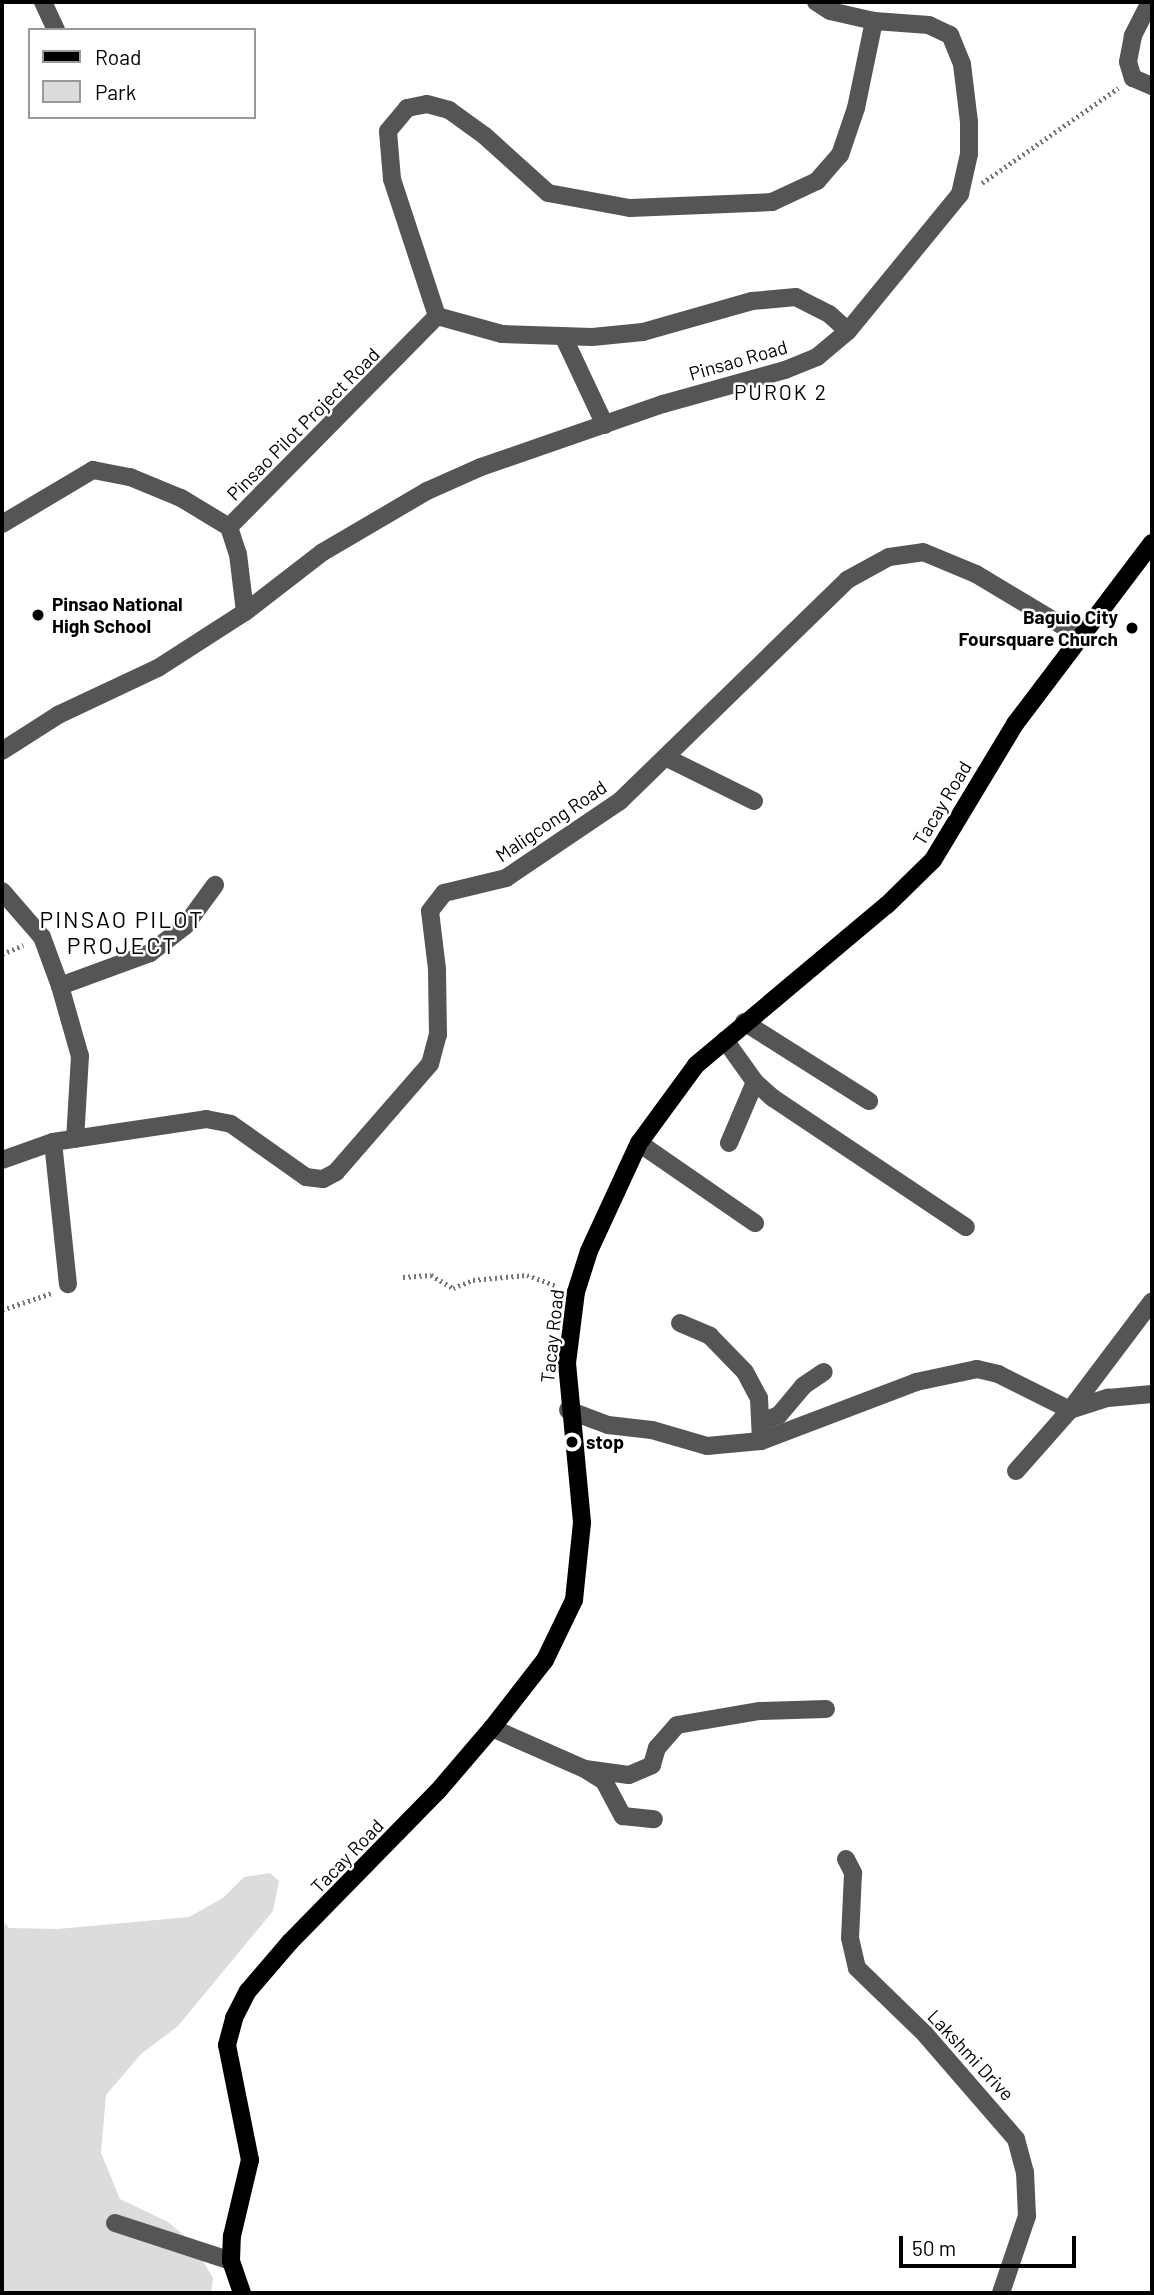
<!DOCTYPE html>
<html>
<head>
<meta charset="utf-8">
<style>
  body { margin:0 }
  #map { position:relative; width:1154px; height:2295px; overflow:hidden; background:#fff; font-family:Barlow,sans-serif }
  div>[style] { position:absolute }
  .green>* { inset:0; background:#dcdcdc }
  .path>* { height:4.5px; margin-top:-2.25px; transform-origin:0; background:repeating-linear-gradient(90deg,#777 0 2px,transparent 0 5.5px) }
  .minor>* { height:18px; margin:-9px; padding:0 9px; transform-origin:9px; border-radius:9px; background:#555 }
  .major>* { height:18px; margin:-9px; padding:0 9px; transform-origin:9px; border-radius:9px; background:#000 }
  .dots>* { width:19px; height:19px; translate:-50% -50%; box-sizing:border-box; border:4px solid #fff; border-radius:50% }
  span { translate:-50% -50%; white-space:nowrap; text-align:center; line-height:1.15; -webkit-text-stroke:5px #fff; paint-order:stroke }
  .street-label { font-size:19px; color:#000 }
  .poi-label { font-size:19px; color:#000; font-weight:700 }
  .left { translate:0 -50%; text-align:left }
  .right { translate:-100% -50%; text-align:right }
  .neighbourhood-label { font-size:21px; color:#000; letter-spacing:2px }
  .quarter-label { font-size:23px; color:#000; letter-spacing:2px }
  .frame { position:absolute; inset:0; border:4px solid #000; pointer-events:none }
  .legend { position:absolute; left:28px; top:28px; width:228px; height:91px; box-sizing:border-box; background:#fff; border:2px solid #999; margin:0; padding:9px 12px; list-style:none; font-size:21px; color:#000 }
  .legend li { display:flex; align-items:center; gap:14px; height:35px }
  .legend b { width:35px; border:2px solid #999 }
  .scale { position:absolute; left:899px; top:2236px; width:177px; height:32px; box-sizing:border-box; border:4px solid #000; border-top:0; padding-left:9px; font-size:21px; line-height:24px; white-space:nowrap; color:#000; -webkit-text-stroke:5px #fff; paint-order:stroke }
</style>
</head>
<body>
<div id="map">
  <div class="green">
    <i style="clip-path:polygon(270px 1873px,279px 1881px,273px 1911px,178px 2026px,141px 2054px,106px 2095px,101px 2153px,120px 2199px,168px 2222px,192px 2242px,213px 2278px,211px 2293px,2px 2293px,2px 1920px,9px 1928px,58px 1929px,189px 1917px,223px 1898px,244px 1877px)"></i>
  </div>
  <div class="path">
    <i style="left:982px;top:183px;width:166px;rotate:-34.9deg"></i>
    <i style="left:2px;top:954px;width:23px;rotate:-23deg"></i>
    <i style="left:403px;top:1277px;width:28px;rotate:-4deg"></i>
    <i style="left:431px;top:1275px;width:26px;rotate:31deg"></i>
    <i style="left:453px;top:1288px;width:22px;rotate:-22deg"></i>
    <i style="left:473px;top:1280px;width:54px;rotate:-5.3deg"></i>
    <i style="left:527px;top:1275px;width:33px;rotate:20deg"></i>
    <i style="left:2px;top:1310px;width:53px;rotate:-18.8deg"></i>
  </div>
  <div class="minor">
    <i style="left:43px;top:2px;width:31px;rotate:65deg"></i>
    <i style="left:1150px;top:2px;width:38px;rotate:117deg"></i>
    <i style="left:1133px;top:36px;width:26px;rotate:101deg"></i>
    <i style="left:1128px;top:62px;width:17px;rotate:73deg"></i>
    <i style="left:1133px;top:78px;width:21px;rotate:23deg"></i>
    <i style="left:848px;top:331px;width:25px;rotate:-138deg"></i>
    <i style="left:829px;top:314px;width:37px;rotate:-153deg"></i>
    <i style="left:796px;top:297px;width:44px;rotate:174.8deg"></i>
    <i style="left:752px;top:301px;width:113px;rotate:164.1deg"></i>
    <i style="left:643px;top:332px;width:51px;rotate:174.4deg"></i>
    <i style="left:592px;top:337px;width:90px;rotate:-178.1deg"></i>
    <i style="left:502px;top:334px;width:67px;rotate:-164.5deg"></i>
    <i style="left:437px;top:316px;width:144px;rotate:-108.2deg"></i>
    <i style="left:392px;top:179px;width:48px;rotate:-94.8deg"></i>
    <i style="left:388px;top:131px;width:30px;rotate:-50deg"></i>
    <i style="left:407px;top:108px;width:20px;rotate:-11deg"></i>
    <i style="left:427px;top:104px;width:23px;rotate:15deg"></i>
    <i style="left:449px;top:110px;width:44px;rotate:35.8deg"></i>
    <i style="left:485px;top:136px;width:85px;rotate:42.1deg"></i>
    <i style="left:548px;top:193px;width:83px;rotate:10.4deg"></i>
    <i style="left:630px;top:208px;width:142px;rotate:-2.4deg"></i>
    <i style="left:772px;top:202px;width:50px;rotate:-25deg"></i>
    <i style="left:817px;top:181px;width:35px;rotate:-49deg"></i>
    <i style="left:840px;top:155px;width:50px;rotate:-71.2deg"></i>
    <i style="left:856px;top:108px;width:89px;rotate:-78.3deg"></i>
    <i style="left:564px;top:338px;width:96px;rotate:64.8deg"></i>
    <i style="left:2px;top:524px;width:106px;rotate:-30.7deg"></i>
    <i style="left:93px;top:470px;width:38px;rotate:11deg"></i>
    <i style="left:130px;top:477px;width:55px;rotate:22.4deg"></i>
    <i style="left:181px;top:498px;width:56px;rotate:31.1deg"></i>
    <i style="left:229px;top:527px;width:296px;rotate:-45.4deg"></i>
    <i style="left:229px;top:527px;width:28px;rotate:72deg"></i>
    <i style="left:238px;top:554px;width:58px;rotate:83.1deg"></i>
    <i style="left:2px;top:751px;width:67px;rotate:-32.7deg"></i>
    <i style="left:58px;top:715px;width:110px;rotate:-25.2deg"></i>
    <i style="left:158px;top:668px;width:103px;rotate:-32.8deg"></i>
    <i style="left:245px;top:612px;width:98px;rotate:-37.6deg"></i>
    <i style="left:323px;top:552px;width:121px;rotate:-30.4deg"></i>
    <i style="left:427px;top:491px;width:59px;rotate:-24deg"></i>
    <i style="left:481px;top:467px;width:193px;rotate:-19.1deg"></i>
    <i style="left:663px;top:404px;width:127px;rotate:-15.6deg"></i>
    <i style="left:785px;top:370px;width:35px;rotate:-22deg"></i>
    <i style="left:817px;top:357px;width:40px;rotate:-40deg"></i>
    <i style="left:848px;top:331px;width:177px;rotate:-50.7deg"></i>
    <i style="left:960px;top:194px;width:41px;rotate:-77.3deg"></i>
    <i style="left:969px;top:154px;width:32px;rotate:-90deg"></i>
    <i style="left:969px;top:122px;width:58px;rotate:-96.9deg"></i>
    <i style="left:962px;top:64px;width:31px;rotate:-112deg"></i>
    <i style="left:950px;top:35px;width:23px;rotate:-155deg"></i>
    <i style="left:929px;top:25px;width:55px;rotate:-175.8deg"></i>
    <i style="left:874px;top:21px;width:45px;rotate:-167.2deg"></i>
    <i style="left:830px;top:11px;width:17px;rotate:-147deg"></i>
    <i style="left:667px;top:758px;width:97px;rotate:26.3deg"></i>
    <i style="left:2px;top:891px;width:61px;rotate:49deg"></i>
    <i style="left:42px;top:937px;width:52px;rotate:69.8deg"></i>
    <i style="left:60px;top:986px;width:73px;rotate:74.1deg"></i>
    <i style="left:80px;top:1056px;width:83px;rotate:93.4deg"></i>
    <i style="left:60px;top:986px;width:96px;rotate:-20.1deg"></i>
    <i style="left:150px;top:953px;width:44px;rotate:-37.6deg"></i>
    <i style="left:185px;top:926px;width:51px;rotate:-53.8deg"></i>
    <i style="left:744px;top:1022px;width:148px;rotate:32.3deg"></i>
    <i style="left:725px;top:1040px;width:52px;rotate:54.5deg"></i>
    <i style="left:755px;top:1082px;width:24px;rotate:42deg"></i>
    <i style="left:773px;top:1098px;width:232px;rotate:33.8deg"></i>
    <i style="left:53px;top:1142px;width:143px;rotate:84deg"></i>
    <i style="left:639px;top:1143px;width:141px;rotate:34.6deg"></i>
    <i style="left:729px;top:1143px;width:66px;rotate:-66.9deg"></i>
    <i style="left:2px;top:1160px;width:54px;rotate:-19.4deg"></i>
    <i style="left:53px;top:1142px;width:155px;rotate:-8.5deg"></i>
    <i style="left:206px;top:1119px;width:25px;rotate:11deg"></i>
    <i style="left:231px;top:1124px;width:92px;rotate:35.2deg"></i>
    <i style="left:306px;top:1177px;width:17px;rotate:7deg"></i>
    <i style="left:323px;top:1179px;width:15px;rotate:-28deg"></i>
    <i style="left:336px;top:1172px;width:143px;rotate:-49deg"></i>
    <i style="left:430px;top:1064px;width:30px;rotate:-75deg"></i>
    <i style="left:438px;top:1035px;width:66px;rotate:-90.9deg"></i>
    <i style="left:437px;top:969px;width:58px;rotate:-96.9deg"></i>
    <i style="left:430px;top:911px;width:23px;rotate:-52deg"></i>
    <i style="left:444px;top:893px;width:64px;rotate:-13.6deg"></i>
    <i style="left:506px;top:878px;width:138px;rotate:-34deg"></i>
    <i style="left:620px;top:801px;width:317px;rotate:-44.2deg"></i>
    <i style="left:847px;top:580px;width:48px;rotate:-28.7deg"></i>
    <i style="left:889px;top:557px;width:34px;rotate:-8deg"></i>
    <i style="left:923px;top:552px;width:57px;rotate:22.5deg"></i>
    <i style="left:976px;top:574px;width:119px;rotate:30.9deg"></i>
    <i style="left:680px;top:1323px;width:33px;rotate:23deg"></i>
    <i style="left:710px;top:1336px;width:50px;rotate:45.8deg"></i>
    <i style="left:745px;top:1372px;width:30px;rotate:62deg"></i>
    <i style="left:759px;top:1398px;width:43px;rotate:87.3deg"></i>
    <i style="left:568px;top:1410px;width:43px;rotate:20.6deg"></i>
    <i style="left:608px;top:1425px;width:44px;rotate:6.5deg"></i>
    <i style="left:652px;top:1430px;width:57px;rotate:16.2deg"></i>
    <i style="left:707px;top:1446px;width:54px;rotate:-5.3deg"></i>
    <i style="left:761px;top:1441px;width:166px;rotate:-20.8deg"></i>
    <i style="left:916px;top:1382px;width:62px;rotate:-12deg"></i>
    <i style="left:977px;top:1369px;width:22px;rotate:13deg"></i>
    <i style="left:998px;top:1374px;width:80px;rotate:26.6deg"></i>
    <i style="left:1070px;top:1410px;width:40px;rotate:-18deg"></i>
    <i style="left:1108px;top:1398px;width:44px;rotate:-5.2deg"></i>
    <i style="left:761px;top:1422px;width:19px;rotate:-21deg"></i>
    <i style="left:779px;top:1415px;width:38px;rotate:-50deg"></i>
    <i style="left:803px;top:1386px;width:25px;rotate:-34deg"></i>
    <i style="left:1016px;top:1471px;width:81px;rotate:-48.5deg"></i>
    <i style="left:1070px;top:1410px;width:136px;rotate:-53deg"></i>
    <i style="left:492px;top:1728px;width:102px;rotate:23.8deg"></i>
    <i style="left:585px;top:1769px;width:44px;rotate:7.8deg"></i>
    <i style="left:629px;top:1775px;width:25px;rotate:-23deg"></i>
    <i style="left:652px;top:1765px;width:18px;rotate:-74deg"></i>
    <i style="left:657px;top:1748px;width:30px;rotate:-49deg"></i>
    <i style="left:677px;top:1725px;width:84px;rotate:-9.6deg"></i>
    <i style="left:760px;top:1711px;width:66px;rotate:-1.7deg"></i>
    <i style="left:588px;top:1771px;width:19px;rotate:32deg"></i>
    <i style="left:604px;top:1781px;width:40px;rotate:62deg"></i>
    <i style="left:623px;top:1816px;width:31px;rotate:6deg"></i>
    <i style="left:846px;top:1859px;width:16px;rotate:63deg"></i>
    <i style="left:853px;top:1873px;width:65px;rotate:92.6deg"></i>
    <i style="left:850px;top:1938px;width:31px;rotate:77deg"></i>
    <i style="left:857px;top:1968px;width:95px;rotate:44.1deg"></i>
    <i style="left:925px;top:2034px;width:139px;rotate:49.1deg"></i>
    <i style="left:1016px;top:2139px;width:34px;rotate:75deg"></i>
    <i style="left:1025px;top:2172px;width:44px;rotate:87.4deg"></i>
    <i style="left:1027px;top:2216px;width:81px;rotate:108.7deg"></i>
    <i style="left:115px;top:2223px;width:122px;rotate:18.1deg"></i>
  </div>
  <div class="major">
    <i style="left:242px;top:2293px;width:34px;rotate:-109deg"></i>
    <i style="left:231px;top:2261px;width:25px;rotate:-88deg"></i>
    <i style="left:232px;top:2236px;width:78px;rotate:-76.7deg"></i>
    <i style="left:250px;top:2160px;width:117px;rotate:-101.3deg"></i>
    <i style="left:227px;top:2045px;width:28px;rotate:-75deg"></i>
    <i style="left:234px;top:2018px;width:30px;rotate:-63deg"></i>
    <i style="left:248px;top:1991px;width:65px;rotate:-49.4deg"></i>
    <i style="left:290px;top:1942px;width:211px;rotate:-45.6deg"></i>
    <i style="left:438px;top:1791px;width:83px;rotate:-49.4deg"></i>
    <i style="left:492px;top:1728px;width:86px;rotate:-52.1deg"></i>
    <i style="left:545px;top:1660px;width:67px;rotate:-64.2deg"></i>
    <i style="left:574px;top:1600px;width:78px;rotate:-84.1deg"></i>
    <i style="left:582px;top:1522px;width:160px;rotate:-95.4deg"></i>
    <i style="left:567px;top:1363px;width:72px;rotate:-82.8deg"></i>
    <i style="left:576px;top:1292px;width:43px;rotate:-72.4deg"></i>
    <i style="left:589px;top:1251px;width:119px;rotate:-65.2deg"></i>
    <i style="left:639px;top:1143px;width:97px;rotate:-53.8deg"></i>
    <i style="left:696px;top:1065px;width:249px;rotate:-40deg"></i>
    <i style="left:887px;top:905px;width:64px;rotate:-44.4deg"></i>
    <i style="left:933px;top:860px;width:159px;rotate:-58.9deg"></i>
    <i style="left:1015px;top:724px;width:227px;rotate:-52.9deg"></i>
  </div>
  <div class="dots">
    <i style="left:38px;top:615px;background:#000"></i>
    <i style="left:1132px;top:628px;background:#000"></i>
    <i style="left:572px;top:1442px;background:#000"></i>
  </div>
  <div class="street-label">
    <span style="left:738px;top:360px;rotate:-16deg">Pinsao Road</span>
    <span style="left:303px;top:424px;rotate:-45deg">Pinsao Pilot Project Road</span>
    <span style="left:942px;top:803px;rotate:-59deg">Tacay Road</span>
    <span style="left:551px;top:821px;rotate:-34deg">Maligcong Road</span>
    <span style="left:552px;top:1336px;rotate:-84deg">Tacay Road</span>
    <span style="left:347px;top:1856px;rotate:-46deg">Tacay Road</span>
    <span style="left:971px;top:2055px;rotate:47deg">Lakshmi Drive</span>
  </div>
  <div class="poi-label">
    <span class="left" style="left:52px;top:615px">Pinsao National<br>High School</span>
    <span class="right" style="left:1118px;top:628px">Baguio City<br>Foursquare Church</span>
    <span class="left" style="left:586px;top:1442px">stop</span>
  </div>
  <div class="neighbourhood-label">
    <span style="left:781px;top:392px">PUROK 2</span>
  </div>
  <div class="quarter-label">
    <span style="left:122px;top:932px">PINSAO PILOT<br>PROJECT</span>
  </div>
  <div class="frame"></div>
  <ul class="legend">
  <li><b style="height:9px;background:#000"></b>Road</li>
  <li><b style="height:19px;background:#dcdcdc"></b>Park</li>
  </ul>
  <div class="scale">50 m</div>
</div>
</body>
</html>
